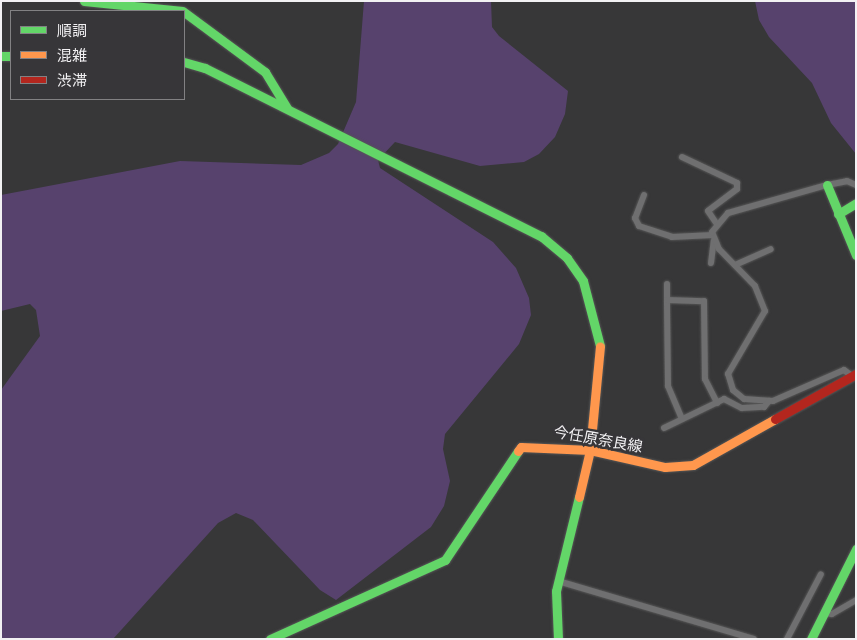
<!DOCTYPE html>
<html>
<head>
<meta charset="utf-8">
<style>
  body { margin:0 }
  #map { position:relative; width:857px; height:640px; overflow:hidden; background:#373738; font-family:"Sofia Sans Condensed","Noto Sans JP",sans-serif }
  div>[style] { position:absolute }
  .green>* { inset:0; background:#57426d }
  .roads { filter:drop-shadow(0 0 1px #565656) drop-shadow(0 0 1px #565656) }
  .street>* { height:6px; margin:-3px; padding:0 3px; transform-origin:3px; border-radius:3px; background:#6f6f70 }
  .fast>* { height:9px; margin:-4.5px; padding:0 4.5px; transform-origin:4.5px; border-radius:4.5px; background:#63d668 }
  .slow>* { height:9px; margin:-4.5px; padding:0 4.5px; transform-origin:4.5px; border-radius:4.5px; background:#ff974d }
  .jam>* { height:9px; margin:-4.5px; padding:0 4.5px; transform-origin:4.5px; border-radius:4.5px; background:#b3261e }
  span { translate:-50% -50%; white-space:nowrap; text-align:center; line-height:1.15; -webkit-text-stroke:5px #373639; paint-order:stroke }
  .street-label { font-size:15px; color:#f2f1f3 }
  .frame { position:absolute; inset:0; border:2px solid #f2f1f3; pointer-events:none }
  .legend { position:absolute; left:10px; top:10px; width:175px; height:90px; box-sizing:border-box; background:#373639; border:1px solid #828183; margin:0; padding:6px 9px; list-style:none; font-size:15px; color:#f2f1f3 }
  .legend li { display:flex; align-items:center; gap:10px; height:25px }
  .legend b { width:25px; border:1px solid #828183 }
</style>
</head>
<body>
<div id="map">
  <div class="green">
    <i style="clip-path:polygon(364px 1px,491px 1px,492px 27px,499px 36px,568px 91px,565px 114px,555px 137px,539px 154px,524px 162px,480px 166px,395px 142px,378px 160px,380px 168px,493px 242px,516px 268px,529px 298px,531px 315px,519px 344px,445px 434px,443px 449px,450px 481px,444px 506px,431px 527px,336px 600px,320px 590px,253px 520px,236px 513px,218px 523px,113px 639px,1px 639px,1px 390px,40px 336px,36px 310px,30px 304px,1px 311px,1px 195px,180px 161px,301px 165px,329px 153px,338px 144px,356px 102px)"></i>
    <i style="clip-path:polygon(755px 1px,856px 1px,856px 154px,831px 123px,812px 83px,769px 37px,759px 20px)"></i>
  </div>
  <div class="roads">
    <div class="street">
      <i style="left:682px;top:157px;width:61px;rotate:25.3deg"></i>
      <i style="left:737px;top:183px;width:6px;rotate:90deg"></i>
      <i style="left:737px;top:189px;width:36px;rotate:143deg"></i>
      <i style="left:708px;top:211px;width:14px;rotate:56deg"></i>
      <i style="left:644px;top:195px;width:25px;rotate:111deg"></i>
      <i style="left:635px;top:218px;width:9px;rotate:63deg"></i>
      <i style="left:639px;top:226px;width:35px;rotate:18deg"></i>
      <i style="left:672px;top:237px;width:41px;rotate:-2.8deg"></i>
      <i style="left:711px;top:263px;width:23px;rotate:-83deg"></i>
      <i style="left:735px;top:265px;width:39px;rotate:-24deg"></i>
      <i style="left:667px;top:300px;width:16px;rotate:-90deg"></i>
      <i style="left:852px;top:376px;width:10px;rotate:-143deg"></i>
      <i style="left:844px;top:370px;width:77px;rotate:156.4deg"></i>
      <i style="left:773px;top:401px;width:29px;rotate:-176deg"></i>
      <i style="left:744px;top:399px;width:14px;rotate:-141deg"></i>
      <i style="left:733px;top:390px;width:17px;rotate:-107deg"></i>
      <i style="left:728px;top:374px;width:73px;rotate:-59.6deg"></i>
      <i style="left:765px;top:311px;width:27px;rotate:-112deg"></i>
      <i style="left:755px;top:286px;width:52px;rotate:-134.2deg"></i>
      <i style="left:719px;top:249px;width:18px;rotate:-112deg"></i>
      <i style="left:712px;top:232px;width:25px;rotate:-50deg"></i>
      <i style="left:728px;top:213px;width:103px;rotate:-15.8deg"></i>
      <i style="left:827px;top:185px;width:20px;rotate:-11deg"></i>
      <i style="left:847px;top:181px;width:10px;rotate:24deg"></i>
      <i style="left:682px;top:419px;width:36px;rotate:-113deg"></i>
      <i style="left:668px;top:386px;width:86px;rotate:-90.7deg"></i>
      <i style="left:667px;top:300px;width:37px;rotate:2deg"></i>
      <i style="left:704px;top:301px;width:78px;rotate:89.3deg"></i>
      <i style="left:705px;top:379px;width:27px;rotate:63deg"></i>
      <i style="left:664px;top:428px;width:67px;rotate:-25.8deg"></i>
      <i style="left:724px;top:399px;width:20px;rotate:27deg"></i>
      <i style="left:742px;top:408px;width:22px;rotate:-3deg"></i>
      <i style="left:764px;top:407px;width:8px;rotate:-50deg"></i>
      <i style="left:558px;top:581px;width:204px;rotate:16.5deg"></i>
      <i style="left:824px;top:613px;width:8px;rotate:7deg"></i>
      <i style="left:832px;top:614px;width:28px;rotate:-30deg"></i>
      <i style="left:787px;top:639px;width:73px;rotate:-62.4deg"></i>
    </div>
    <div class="fast">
      <i style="left:84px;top:1px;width:99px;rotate:5.8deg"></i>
      <i style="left:184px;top:12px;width:101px;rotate:36.5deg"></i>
      <i style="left:265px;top:72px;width:42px;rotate:58.6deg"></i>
      <i style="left:1px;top:56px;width:10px"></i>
      <i style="left:184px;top:62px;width:22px;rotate:16deg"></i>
      <i style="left:205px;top:68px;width:376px;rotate:26.6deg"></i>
      <i style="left:541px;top:236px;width:34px;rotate:40deg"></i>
      <i style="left:567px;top:258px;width:28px;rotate:55deg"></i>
      <i style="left:583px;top:281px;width:67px;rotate:75.3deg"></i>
      <i style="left:827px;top:185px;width:76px;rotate:67.5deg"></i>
      <i style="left:838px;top:214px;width:21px;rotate:-31deg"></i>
      <i style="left:270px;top:639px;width:192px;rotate:-24.3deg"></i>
      <i style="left:445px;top:560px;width:131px;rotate:-56.2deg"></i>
      <i style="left:558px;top:639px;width:48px;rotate:-92.4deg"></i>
      <i style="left:556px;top:591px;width:97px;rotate:-76.3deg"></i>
      <i style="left:811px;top:639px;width:101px;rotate:-63.4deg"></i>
    </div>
    <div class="slow">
      <i style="left:518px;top:451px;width:5px;rotate:-53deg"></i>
      <i style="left:521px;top:447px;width:69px;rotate:2.5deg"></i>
      <i style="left:590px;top:450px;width:77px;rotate:12.8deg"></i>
      <i style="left:665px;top:467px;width:28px;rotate:-4deg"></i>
      <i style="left:693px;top:465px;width:94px;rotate:-29.3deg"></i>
      <i style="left:579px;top:497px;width:48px;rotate:-76.8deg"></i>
      <i style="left:590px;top:450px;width:104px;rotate:-84.5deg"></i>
    </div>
    <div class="jam">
      <i style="left:775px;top:419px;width:93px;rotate:-29.1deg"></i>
    </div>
  </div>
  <div class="street-label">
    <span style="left:598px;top:440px;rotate:10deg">今任原奈良線</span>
  </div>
  <div class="frame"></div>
  <ul class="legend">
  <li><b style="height:6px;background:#63d668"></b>順調</li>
  <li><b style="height:6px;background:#ff974d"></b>混雑</li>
  <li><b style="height:6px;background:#b3261e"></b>渋滞</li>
  </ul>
</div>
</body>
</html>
